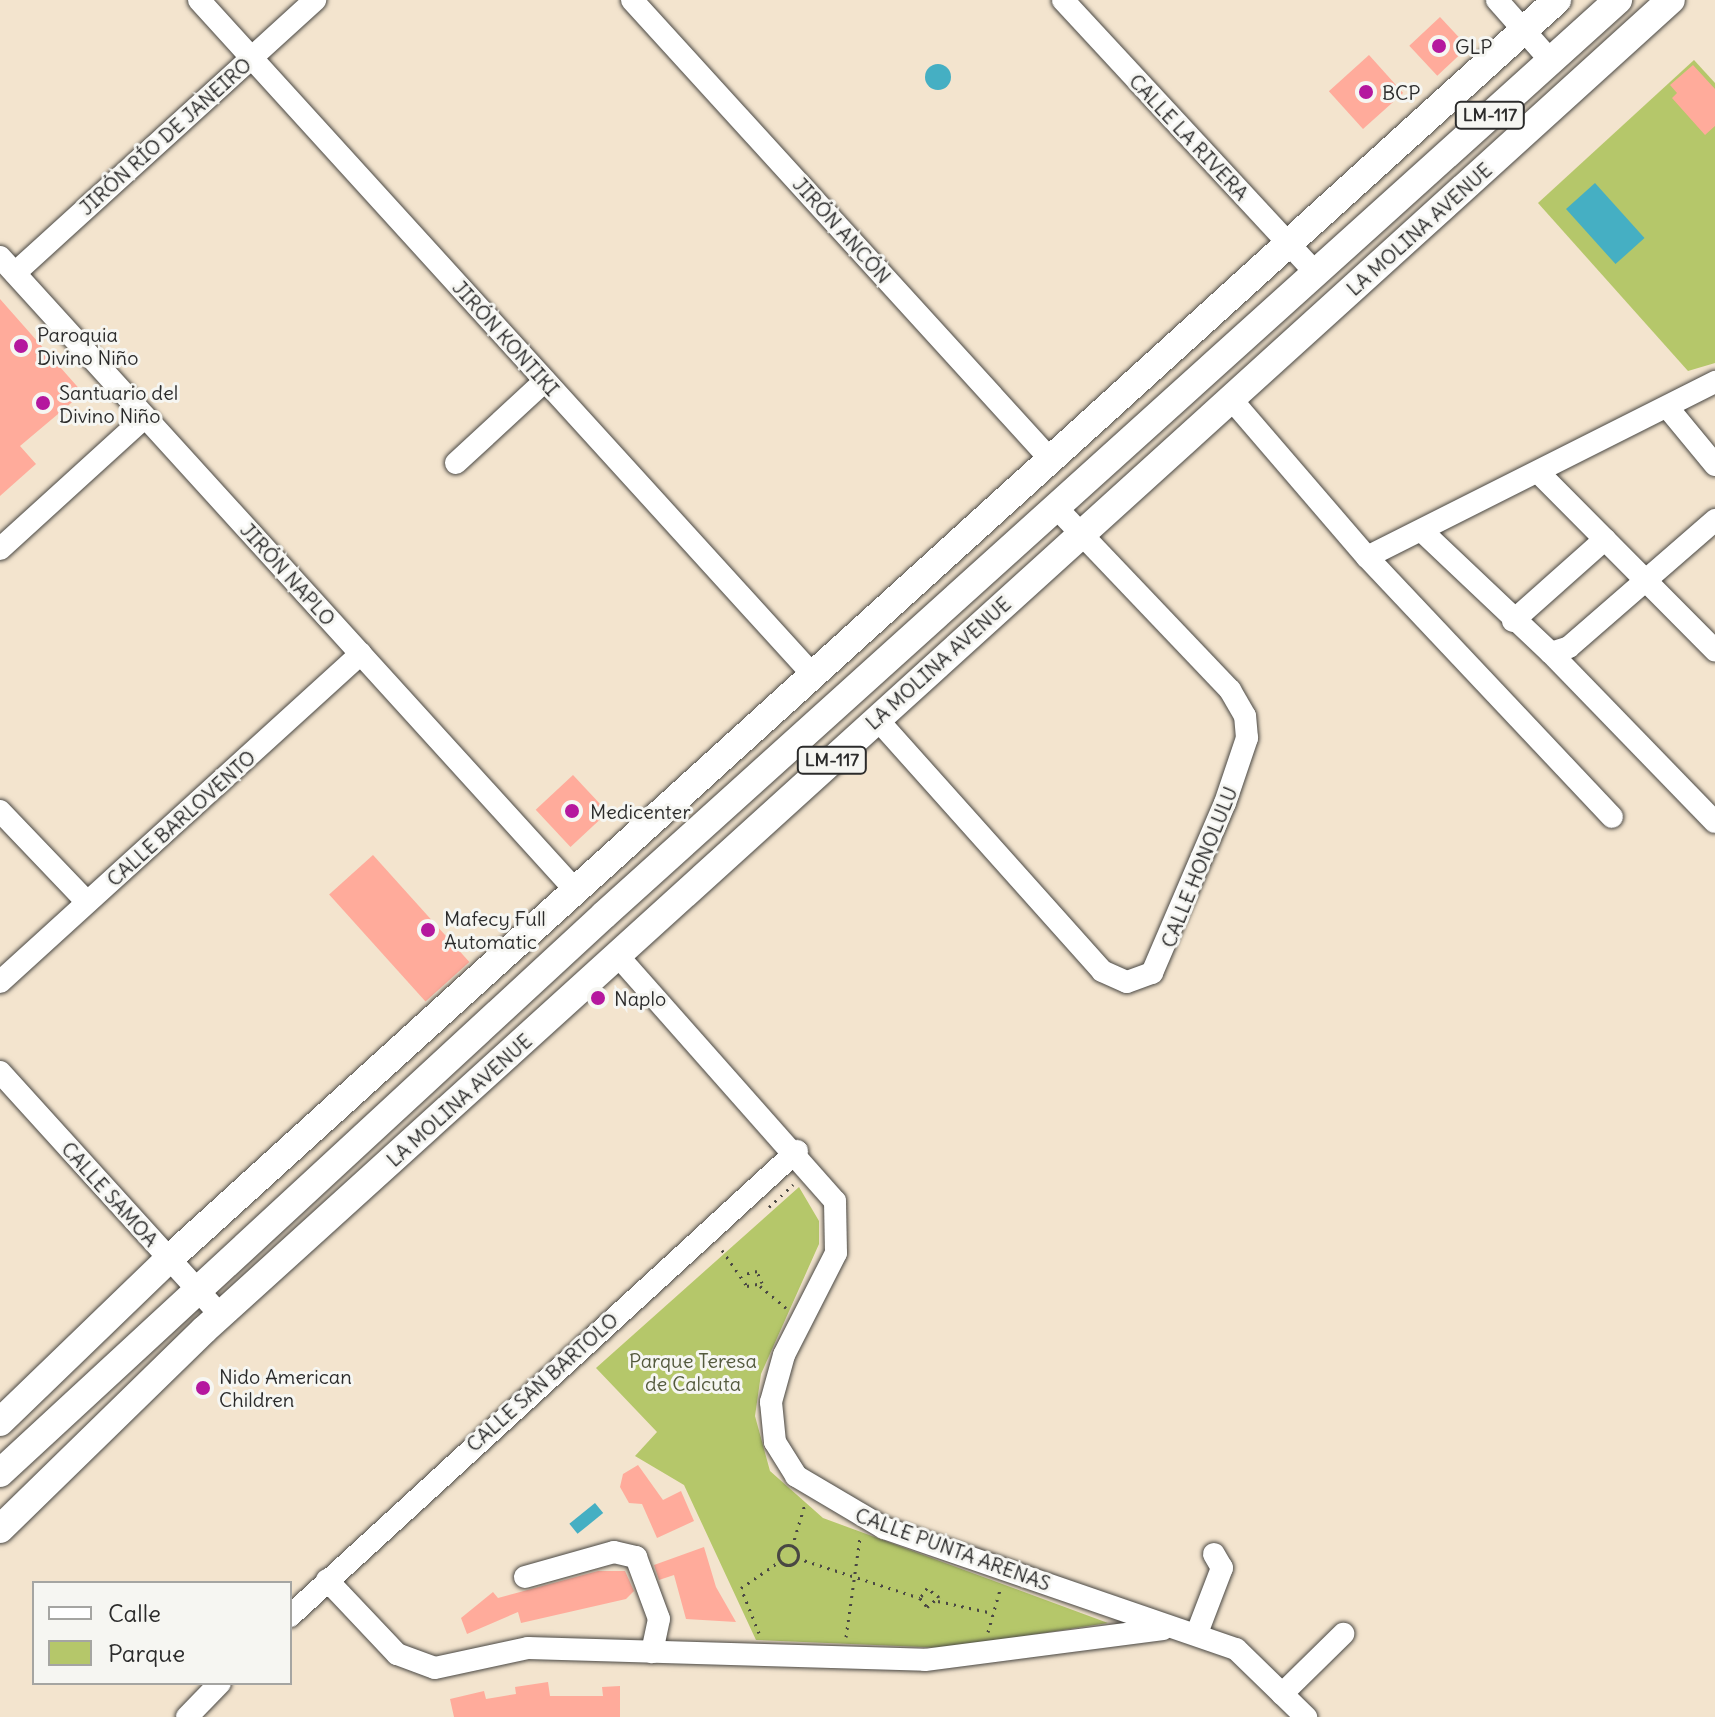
<!DOCTYPE html>
<html>
<head>
<meta charset="utf-8">
<style>
  body { margin:0 }
  #map { position:relative; width:1715px; height:1717px; overflow:hidden; background:#f3e4ce; font-family:Delius,sans-serif }
  div>[style] { position:absolute }
  .green>* { inset:0; background:#b5c76a }
  .water>* { inset:0; background:#45afc3; transform-origin:0 0 }
  .round { border-radius:50% }
  .building>* { inset:0; background:#ffab9b; transform-origin:0 0 }
  .path>* { height:3px; margin-top:-1.5px; transform-origin:0; background:repeating-linear-gradient(90deg,#494743 0 2px,transparent 0 8px) }
  .path>.ring { margin:-1.5px; padding:0; box-sizing:content-box; background:none; border:3px solid #494743; border-radius:50% }
  .roads { filter:drop-shadow(0 0 2px #494743) drop-shadow(0 0 2px #494743) }
  .minor>* { height:22px; margin:-11px; padding:0 11px; transform-origin:11px; border-radius:11px; background:#fff }
  .major>* { height:28px; margin:-14px; padding:0 14px; transform-origin:14px; border-radius:14px; background:#fff }
  .dots>* { width:22px; height:22px; translate:-50% -50%; box-sizing:border-box; border:4px solid #f6f6f2; border-radius:50% }
  span { translate:-50% -50%; white-space:nowrap; text-align:center; line-height:1.15; -webkit-text-stroke:6px #f6f6f2; paint-order:stroke }
  .shield-label span { padding:2px 6px; background:#f6f6f2; border:2px solid; border-radius:6px; -webkit-text-stroke-width:0 }
  .shield-label { font-size:18px; color:#2b2b2b; font-weight:700 }
  .poi-label { font-size:20px; color:#2b2b2b }
  .left { translate:0 -50%; text-align:left }
  .street-label { font-size:20px; color:#2b2b2b }
  .park-label { font-size:20px; color:#545a3e }
  .legend { position:absolute; left:32px; top:1581px; width:260px; height:104px; box-sizing:border-box; background:#f6f6f2; border:2px solid #a5a5a2; margin:0; padding:10px 14px; list-style:none; font-size:24px; color:#2b2b2b }
  .legend li { display:flex; align-items:center; gap:16px; height:40px }
  .legend b { width:40px; border:2px solid #a5a5a2 }
</style>
</head>
<body>
<div id="map">
  <div class="green">
    <i style="clip-path:polygon(1694px 60px,1715px 83px,1715px 363px,1688px 371px,1538px 203px)"></i>
    <i style="clip-path:polygon(799px 1187px,819px 1221px,819px 1244px,761px 1374px,755px 1416px,770px 1471px,823px 1518px,1108px 1623px,946px 1648px,756px 1640px,684px 1485px,635px 1456px,657px 1432px,596px 1368px)"></i>
  </div>
  <div class="water">
    <i class="round" style="left:925px;top:64px;width:26px;height:26px"></i>
    <i style="left:1595px;top:183px;width:74px;height:39px;rotate:48deg"></i>
    <i style="left:595px;top:1503px;width:13px;height:33px;rotate:51deg"></i>
  </div>
  <div class="building">
    <i style="left:1440px;top:17px;width:41px;height:42px;rotate:47deg"></i>
    <i style="left:1369px;top:55px;width:51px;height:54px;rotate:48deg"></i>
    <i style="clip-path:polygon(1693px 65px,1715px 89px,1715px 126px,1705px 135px,1672px 98px,1677px 93px,1670px 85px)"></i>
    <i style="clip-path:polygon(0 299px,83px 393px,20px 446px,36px 464px,0 496px)"></i>
    <i style="left:573px;top:775px;width:51px;height:51px;rotate:47deg"></i>
    <i style="left:373px;top:855px;width:144px;height:59px;rotate:48deg"></i>
    <i style="clip-path:polygon(638px 1465px,663px 1500px,681px 1491px,694px 1521px,657px 1538px,642px 1504px,629px 1503px,620px 1487px,623px 1474px)"></i>
    <i style="clip-path:polygon(704px 1547px,716px 1587px,736px 1622px,686px 1619px,674px 1575px,659px 1580px,654px 1565px)"></i>
    <i style="clip-path:polygon(598px 1571px,625px 1571px,634px 1591px,626px 1599px,521px 1623px,518px 1612px,467px 1634px,461px 1618px,493px 1592px,498px 1598px)"></i>
    <i style="clip-path:polygon(548px 1682px,550px 1696px,603px 1696px,602px 1687px,620px 1686px,620px 1717px,454px 1717px,450px 1699px,484px 1691px,486px 1699px,516px 1694px,515px 1687px)"></i>
  </div>
  <div class="path">
    <i style="left:769px;top:1207px;width:33px;rotate:-43deg"></i>
    <i style="left:722px;top:1250px;width:44px;rotate:55.2deg"></i>
    <i style="left:747px;top:1286px;width:15px;rotate:-11deg"></i>
    <i style="left:762px;top:1283px;width:13px;rotate:-113deg"></i>
    <i style="left:757px;top:1271px;width:12px;rotate:166deg"></i>
    <i style="left:760px;top:1286px;width:34px;rotate:40deg"></i>
    <i class="ring" style="left:778px;top:1545px;width:17px;height:17px"></i>
    <i style="left:792px;top:1547px;width:45px;rotate:-73.2deg"></i>
    <i style="left:797px;top:1558px;width:129px;rotate:18deg"></i>
    <i style="left:920px;top:1598px;width:11px;rotate:52deg"></i>
    <i style="left:927px;top:1607px;width:16px;rotate:-40deg"></i>
    <i style="left:939px;top:1597px;width:15px;rotate:-143deg"></i>
    <i style="left:927px;top:1588px;width:12px;rotate:125deg"></i>
    <i style="left:938px;top:1601px;width:56px;rotate:12.3deg"></i>
    <i style="left:988px;top:1632px;width:44px;rotate:-74.1deg"></i>
    <i style="left:759px;top:1633px;width:48px;rotate:-111.8deg"></i>
    <i style="left:741px;top:1588px;width:47px;rotate:-34.7deg"></i>
    <i style="left:846px;top:1637px;width:100px;rotate:-82deg"></i>
  </div>
  <div class="roads">
    <div class="minor">
      <i style="left:199px;top:0;width:912px;rotate:47.71deg"></i>
      <i style="left:632px;top:0;width:622px;rotate:47.67deg"></i>
      <i style="left:1063px;top:0;width:372px;rotate:47.2deg"></i>
      <i style="left:1497px;top:0;width:81px;rotate:48.5deg"></i>
      <i style="left:0;top:257px;width:857px;rotate:47.74deg"></i>
      <i style="left:15px;top:273px;width:406px;rotate:-42.3deg"></i>
      <i style="left:1231px;top:399px;width:208px;rotate:49.3deg"></i>
      <i style="left:1367px;top:557px;width:357px;rotate:46.7deg"></i>
      <i style="left:1668px;top:408px;width:74px;rotate:50.5deg"></i>
      <i style="left:456px;top:463px;width:121px;rotate:-42.7deg"></i>
      <i style="left:1539px;top:473px;width:250px;rotate:45.2deg"></i>
      <i style="left:1423px;top:532px;width:176px;rotate:43.4deg"></i>
      <i style="left:1551px;top:653px;width:19px;rotate:-18deg"></i>
      <i style="left:1569px;top:647px;width:194px;rotate:-41deg"></i>
      <i style="left:0;top:549px;width:196px;rotate:-42.3deg"></i>
      <i style="left:1367px;top:557px;width:390px;rotate:-26.7deg"></i>
      <i style="left:1513px;top:621px;width:123px;rotate:-41.7deg"></i>
      <i style="left:1551px;top:653px;width:235px;rotate:45.9deg"></i>
      <i style="left:877px;top:719px;width:338px;rotate:48.2deg"></i>
      <i style="left:1102px;top:971px;width:27px;rotate:24deg"></i>
      <i style="left:1127px;top:982px;width:27px;rotate:-20deg"></i>
      <i style="left:1152px;top:973px;width:185px;rotate:-66.8deg"></i>
      <i style="left:1225px;top:803px;width:69px;rotate:-71.3deg"></i>
      <i style="left:1247px;top:738px;width:22px;rotate:-95deg"></i>
      <i style="left:1245px;top:716px;width:30px;rotate:-120deg"></i>
      <i style="left:1230px;top:690px;width:253px;rotate:-133.6deg"></i>
      <i style="left:0;top:811px;width:126px;rotate:46.3deg"></i>
      <i style="left:618px;top:956px;width:327px;rotate:48.5deg"></i>
      <i style="left:835px;top:1201px;width:52px;rotate:88.9deg"></i>
      <i style="left:836px;top:1253px;width:114px;rotate:117deg"></i>
      <i style="left:784px;top:1355px;width:49px;rotate:105.5deg"></i>
      <i style="left:771px;top:1402px;width:40px;rotate:84.3deg"></i>
      <i style="left:775px;top:1442px;width:40px;rotate:58deg"></i>
      <i style="left:796px;top:1476px;width:102px;rotate:30.6deg"></i>
      <i style="left:884px;top:1528px;width:372px;rotate:19deg"></i>
      <i style="left:1236px;top:1649px;width:98px;rotate:44.2deg"></i>
      <i style="left:0;top:982px;width:488px;rotate:-42.3deg"></i>
      <i style="left:0;top:1072px;width:329px;rotate:47.8deg"></i>
      <i style="left:525px;top:1577px;width:92px;rotate:-15.7deg"></i>
      <i style="left:614px;top:1552px;width:23px;rotate:13deg"></i>
      <i style="left:636px;top:1557px;width:66px;rotate:69.6deg"></i>
      <i style="left:659px;top:1619px;width:34px;rotate:102deg"></i>
      <i style="left:327px;top:1580px;width:102px;rotate:46.6deg"></i>
      <i style="left:397px;top:1654px;width:40px;rotate:20.2deg"></i>
      <i style="left:435px;top:1668px;width:95px;rotate:-12.1deg"></i>
      <i style="left:528px;top:1648px;width:397px;rotate:1.7deg"></i>
      <i style="left:925px;top:1660px;width:240px;rotate:-7.4deg"></i>
      <i style="left:290px;top:1616px;width:688px;rotate:-42.53deg"></i>
      <i style="left:1197px;top:1633px;width:70px;rotate:-69deg"></i>
      <i style="left:1222px;top:1568px;width:16px;rotate:-120deg"></i>
      <i style="left:1282px;top:1694px;width:86px;rotate:-44.5deg"></i>
      <i style="left:187px;top:1717px;width:47px;rotate:-45.9deg"></i>
    </div>
    <div class="major">
      <i style="left:0;top:1422px;width:235px;rotate:-44deg"></i>
      <i style="left:169px;top:1259px;width:1874px;rotate:-42.21deg"></i>
      <i style="left:0;top:1473px;width:822px;rotate:-42.73deg"></i>
      <i style="left:604px;top:915px;width:1366px;rotate:-42.06deg"></i>
      <i style="left:0;top:1529px;width:285px;rotate:-44.3deg"></i>
      <i style="left:204px;top:1330px;width:1980px;rotate:-42.2deg"></i>
    </div>
  </div>
  <div class="dots">
    <i style="left:1439px;top:46px;background:#b5179e"></i>
    <i style="left:1366px;top:92px;background:#b5179e"></i>
    <i style="left:21px;top:346px;background:#b5179e"></i>
    <i style="left:43px;top:403px;background:#b5179e"></i>
    <i style="left:572px;top:811px;background:#b5179e"></i>
    <i style="left:428px;top:930px;background:#b5179e"></i>
    <i style="left:598px;top:998px;background:#b5179e"></i>
    <i style="left:203px;top:1388px;background:#b5179e"></i>
  </div>
  <div class="shield-label">
    <span style="left:1490px;top:115px">LM-117</span>
    <span style="left:832px;top:760px">LM-117</span>
  </div>
  <div class="poi-label">
    <span class="left" style="left:1455px;top:46px">GLP</span>
    <span class="left" style="left:1382px;top:92px">BCP</span>
    <span class="left" style="left:37px;top:346px">Paroquia<br>Divino Niño</span>
    <span class="left" style="left:59px;top:404px">Santuario del<br>Divino Niño</span>
    <span class="left" style="left:590px;top:811px">Medicenter</span>
    <span class="left" style="left:444px;top:930px">Mafecy Full<br>Automatic</span>
    <span class="left" style="left:614px;top:998px">Naplo</span>
    <span class="left" style="left:219px;top:1388px">Nido American<br>Children</span>
  </div>
  <div class="street-label">
    <span style="left:165px;top:136px;rotate:-42deg">JIRÓN RÍO DE JANEIRO</span>
    <span style="left:1189px;top:137px;rotate:47deg">CALLE LA RIVERA</span>
    <span style="left:1419px;top:229px;rotate:-42deg">LA MOLINA AVENUE</span>
    <span style="left:842px;top:230px;rotate:48deg">JIRÓN ANCÓN</span>
    <span style="left:506px;top:338px;rotate:48deg">JIRÓN KONTIKI</span>
    <span style="left:288px;top:574px;rotate:48deg">JIRÓN NAPLO</span>
    <span style="left:938px;top:663px;rotate:-42deg">LA MOLINA AVENUE</span>
    <span style="left:181px;top:818px;rotate:-42deg">CALLE BARLOVENTO</span>
    <span style="left:1199px;top:867px;rotate:-68deg">CALLE HONOLULU</span>
    <span style="left:459px;top:1100px;rotate:-42deg">LA MOLINA AVENUE</span>
    <span style="left:110px;top:1194px;rotate:48deg">CALLE SAMOA</span>
    <span style="left:542px;top:1382px;rotate:-42deg">CALLE SAN BARTOLO</span>
    <span style="left:953px;top:1549px;rotate:20deg">CALLE PUNTA ARENAS</span>
  </div>
  <div class="park-label">
    <span style="left:693px;top:1372px">Parque Teresa<br>de Calcuta</span>
  </div>
  <ul class="legend">
  <li><b style="height:10px;background:#fff"></b>Calle</li>
  <li><b style="height:22px;background:#b5c76a"></b>Parque</li>
  </ul>
</div>
</body>
</html>
